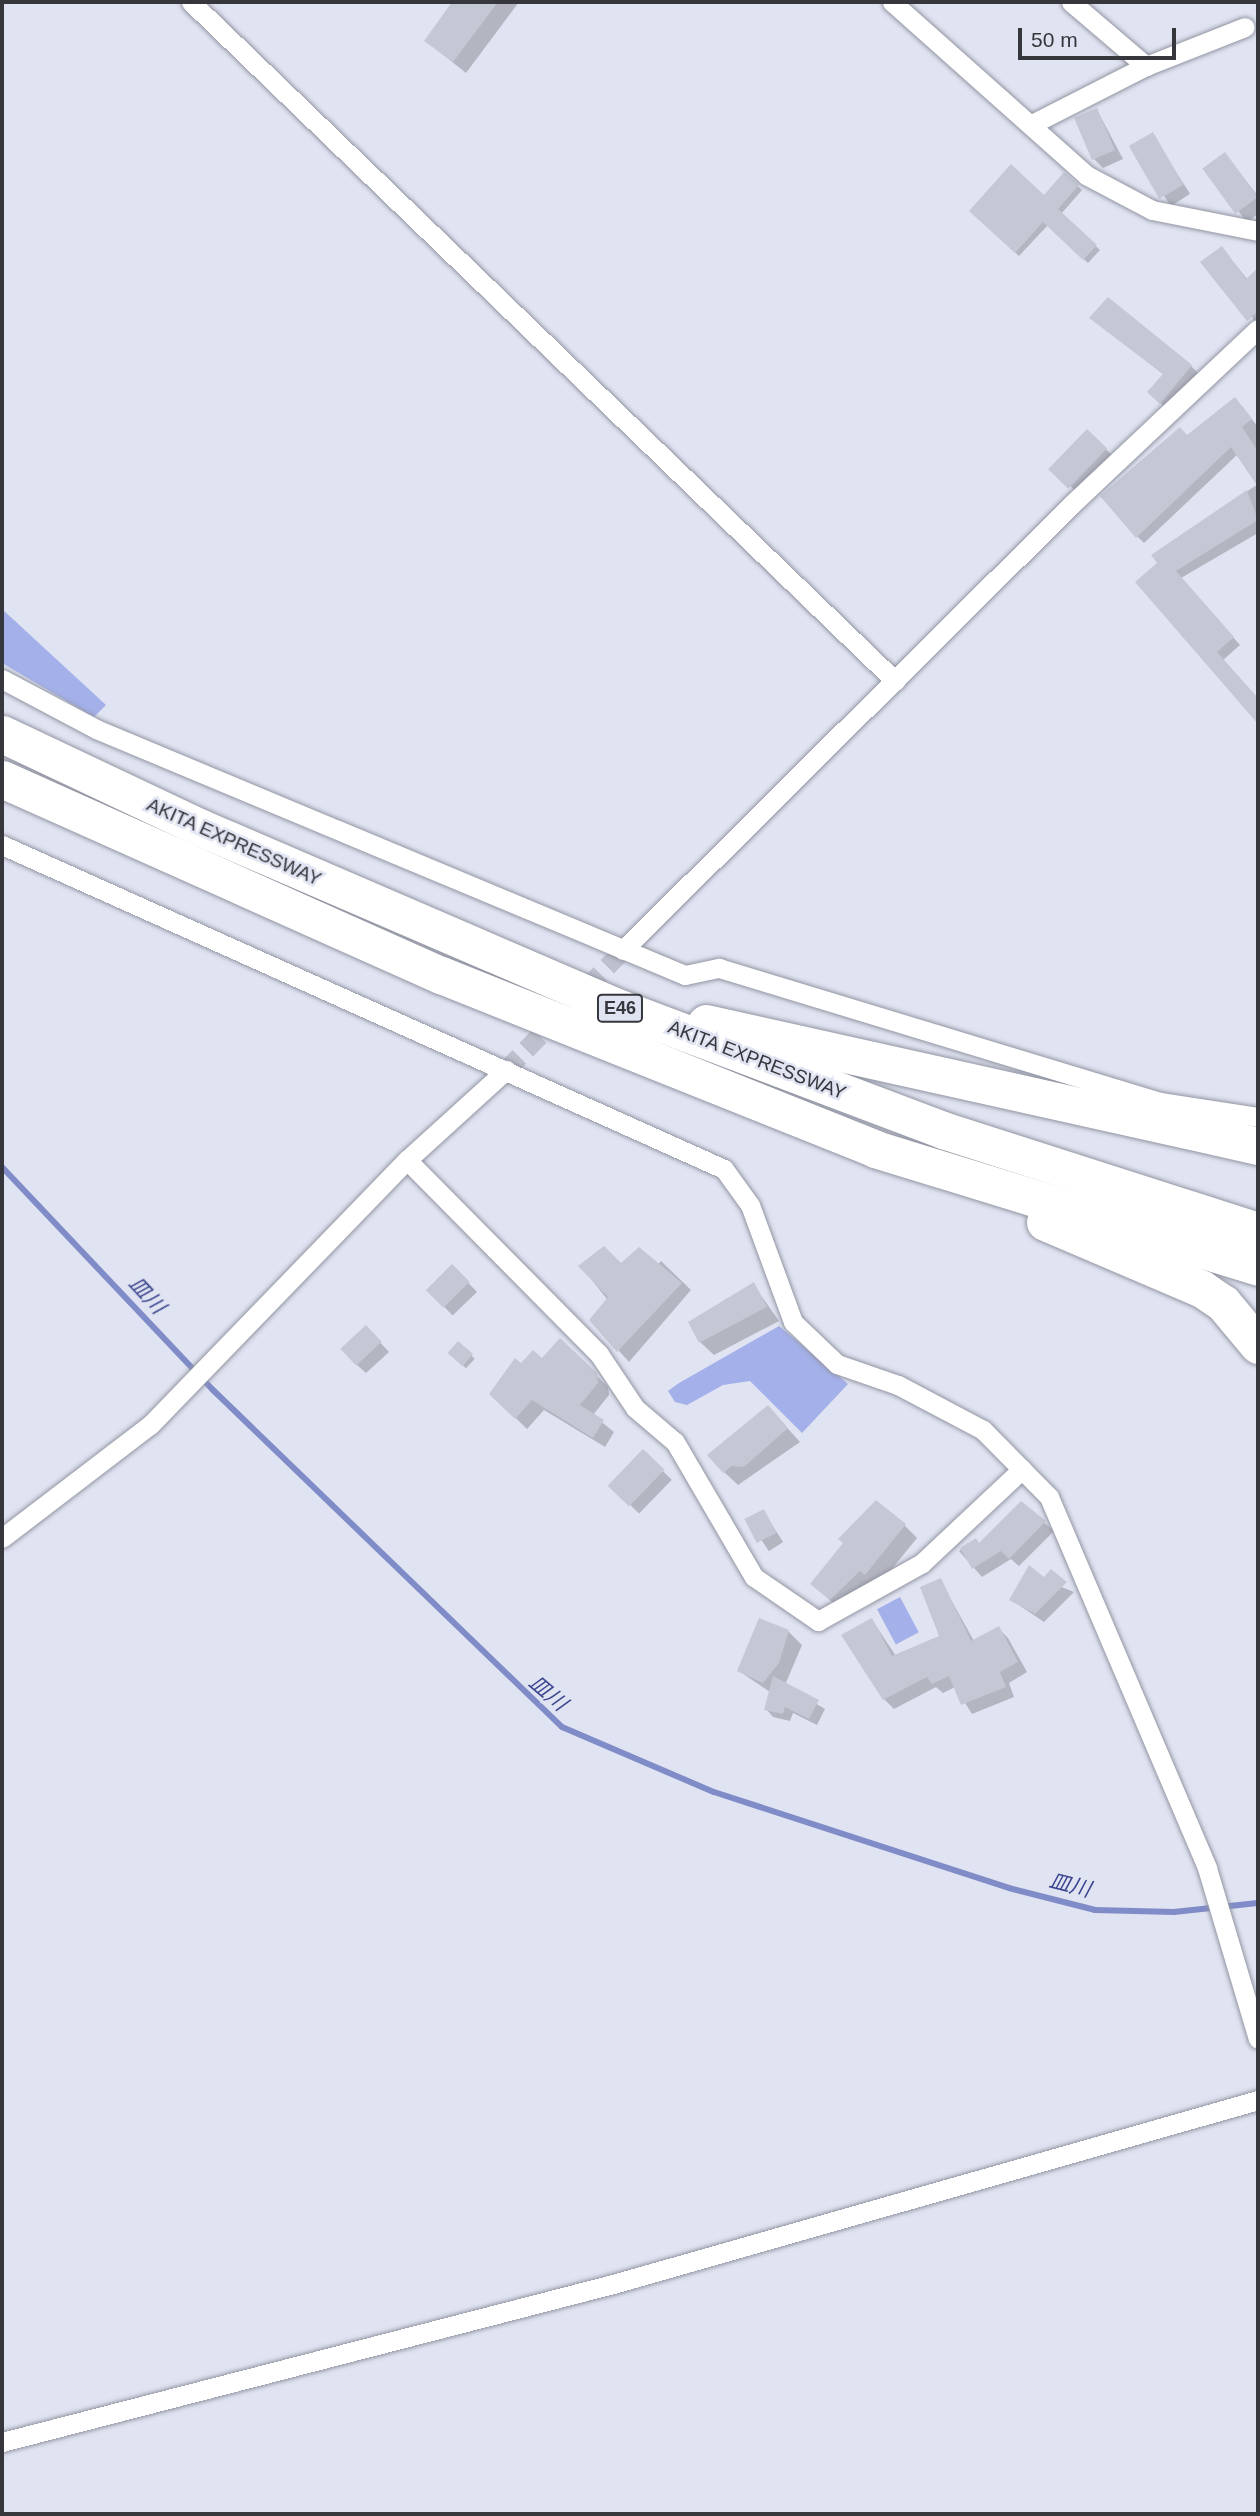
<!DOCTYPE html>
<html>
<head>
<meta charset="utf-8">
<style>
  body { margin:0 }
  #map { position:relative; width:1260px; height:2516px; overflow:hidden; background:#e0e3f1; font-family:Arial,"Noto Sans JP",sans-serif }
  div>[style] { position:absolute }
  .green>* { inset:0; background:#a4b0ea; transform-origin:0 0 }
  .shadow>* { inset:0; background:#0003; transform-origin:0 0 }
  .stream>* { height:6px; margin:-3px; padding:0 3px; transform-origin:3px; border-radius:3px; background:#808cc8 }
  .building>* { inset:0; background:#c4c7d4; transform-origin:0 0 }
  .street-tunnel>* { height:19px; margin-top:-9.5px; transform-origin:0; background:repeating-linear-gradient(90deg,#bec1cd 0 19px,transparent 0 29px) }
  .roads { filter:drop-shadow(0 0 2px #9295a2) drop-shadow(0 0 2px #9295a2) }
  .street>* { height:19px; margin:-9.5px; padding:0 9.5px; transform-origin:9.5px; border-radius:9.5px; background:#fff }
  .highway>* { height:37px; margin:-18.5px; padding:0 18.5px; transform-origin:18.5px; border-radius:18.5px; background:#fff }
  span { translate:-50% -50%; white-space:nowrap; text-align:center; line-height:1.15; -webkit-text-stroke:5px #e0e3f1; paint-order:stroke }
  .shield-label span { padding:2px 5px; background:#e0e3f1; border:2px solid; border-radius:5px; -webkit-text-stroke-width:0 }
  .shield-label { font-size:18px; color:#36373c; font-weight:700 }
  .street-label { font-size:19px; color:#36373c }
  .water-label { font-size:21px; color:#3c458f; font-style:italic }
  .frame { position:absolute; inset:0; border:4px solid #36373c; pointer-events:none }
  .scale { position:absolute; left:1018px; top:28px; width:158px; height:32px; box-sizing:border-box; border:4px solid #36373c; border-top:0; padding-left:9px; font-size:21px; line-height:24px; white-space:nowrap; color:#36373c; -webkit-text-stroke:5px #e0e3f1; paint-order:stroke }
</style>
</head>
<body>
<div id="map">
  <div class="green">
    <i style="clip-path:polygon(2px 609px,106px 705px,94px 717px,2px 663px)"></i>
    <i style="clip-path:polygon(779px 1326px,848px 1384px,802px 1433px,750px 1381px,723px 1385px,687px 1405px,675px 1402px,668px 1391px,679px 1383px)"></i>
    <i style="left:900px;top:1597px;width:40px;height:26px;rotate:62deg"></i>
  </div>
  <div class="shadow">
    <i style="clip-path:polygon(454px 2px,519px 2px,466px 73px,426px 41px)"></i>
    <i style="clip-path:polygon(1097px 110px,1123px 159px,1103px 168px,1094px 159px)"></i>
    <i style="left:1152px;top:135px;width:70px;height:23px;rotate:57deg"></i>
    <i style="clip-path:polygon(1225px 154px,1258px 196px,1258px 214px,1247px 222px,1205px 169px)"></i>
    <i style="clip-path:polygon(1064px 174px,1082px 190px,1061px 214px,1100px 250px,1088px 263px,1048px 225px,1019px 256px,971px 211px,1044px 197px)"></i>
    <i style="clip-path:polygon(1222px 248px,1248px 280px,1258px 273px,1257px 328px)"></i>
    <i style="clip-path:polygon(1092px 318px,1191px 366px,1199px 374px,1169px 411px,1157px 400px,1164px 375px)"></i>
    <i style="clip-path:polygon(1242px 406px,1258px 427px,1258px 484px,1238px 454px,1144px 543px,1137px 536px,1187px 437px)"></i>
    <i style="clip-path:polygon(1087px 431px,1115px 458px,1078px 493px,1060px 477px)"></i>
    <i style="clip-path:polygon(1258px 484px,1258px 533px,1181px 578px,1240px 645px,1223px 660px,1258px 700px,1258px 721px,1137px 582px,1160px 563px,1153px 555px)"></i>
    <i style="clip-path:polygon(603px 1248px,621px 1266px,656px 1267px,661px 1261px,691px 1290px,629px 1362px,591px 1320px,610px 1303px,581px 1266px)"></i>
    <i style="left:452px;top:1266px;width:36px;height:34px;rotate:46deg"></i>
    <i style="clip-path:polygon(753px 1284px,779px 1321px,714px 1355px,700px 1342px)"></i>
    <i style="clip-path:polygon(374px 1336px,389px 1352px,366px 1373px,357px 1365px)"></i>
    <i style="clip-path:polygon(560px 1340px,608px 1387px,609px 1395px,593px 1415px,614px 1432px,605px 1447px,544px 1410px,527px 1429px,491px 1394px,521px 1366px,542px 1361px)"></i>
    <i style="left:458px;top:1343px;width:23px;height:13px;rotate:43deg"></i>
    <i style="clip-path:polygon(781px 1421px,800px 1442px,738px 1485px,724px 1472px)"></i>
    <i style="left:643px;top:1452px;width:40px;height:47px;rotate:44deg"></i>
    <i style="clip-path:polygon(1021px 1503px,1054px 1531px,1019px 1566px,1011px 1559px,982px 1577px,959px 1551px,975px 1540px,980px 1545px)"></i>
    <i style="left:763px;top:1511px;width:37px;height:17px;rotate:57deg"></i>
    <i style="clip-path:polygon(904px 1525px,917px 1538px,878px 1586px,843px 1612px,812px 1584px)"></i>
    <i style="clip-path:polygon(940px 1580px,974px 1641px,998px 1628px,1008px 1638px,1027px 1672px,1009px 1683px,1014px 1697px,972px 1714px,955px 1687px,943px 1693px,936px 1687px,894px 1709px,884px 1699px,872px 1620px,896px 1656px,942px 1637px)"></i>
    <i style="clip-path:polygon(1044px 1580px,1074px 1592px,1044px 1622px,1011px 1600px)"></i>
    <i style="clip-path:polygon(788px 1631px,802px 1645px,785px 1685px,825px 1709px,817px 1725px,793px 1713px,790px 1721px,773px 1717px,766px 1709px,770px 1692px,739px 1671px)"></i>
  </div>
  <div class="stream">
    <i style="left:2px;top:1167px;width:307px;rotate:46.6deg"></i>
    <i style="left:213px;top:1390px;width:485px;rotate:44deg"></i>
    <i style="left:562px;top:1727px;width:165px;rotate:23.2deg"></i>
    <i style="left:714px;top:1792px;width:310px;rotate:18deg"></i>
    <i style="left:1009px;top:1888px;width:89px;rotate:14.3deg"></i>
    <i style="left:1095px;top:1910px;width:79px;rotate:1.5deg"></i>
    <i style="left:1174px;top:1912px;width:84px;rotate:-6.1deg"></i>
  </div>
  <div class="building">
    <i style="clip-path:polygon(452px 2px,498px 2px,453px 62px,424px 41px)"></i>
    <i style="left:1097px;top:108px;width:46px;height:25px;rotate:67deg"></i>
    <i style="left:1153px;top:132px;width:61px;height:28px;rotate:60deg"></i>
    <i style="left:1225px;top:152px;width:56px;height:28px;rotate:54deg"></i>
    <i style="clip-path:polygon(1011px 164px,1044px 195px,1064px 172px,1079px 185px,1058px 209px,1097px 245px,1083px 260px,1043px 222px,1015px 253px,969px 211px)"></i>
    <i style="clip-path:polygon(1222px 246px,1246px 279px,1258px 268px,1258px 311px,1247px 321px,1200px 262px)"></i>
    <i style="clip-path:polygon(1108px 297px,1192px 365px,1160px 404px,1147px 392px,1163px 374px,1089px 318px)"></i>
    <i style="clip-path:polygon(1235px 397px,1252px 419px,1242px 427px,1258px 451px,1258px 487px,1231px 447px,1136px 538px,1100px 496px,1180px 427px,1187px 435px)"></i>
    <i style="left:1087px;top:429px;width:28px;height:56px;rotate:44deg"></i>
    <i style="clip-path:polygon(1247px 490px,1258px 520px,1176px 571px,1234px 637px,1217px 652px,1258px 698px,1258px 724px,1135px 582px,1157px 563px,1151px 555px)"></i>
    <i style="clip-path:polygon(604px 1246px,621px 1263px,639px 1247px,682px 1283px,617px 1352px,589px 1320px,608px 1297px,578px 1266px)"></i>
    <i style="left:452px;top:1264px;width:25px;height:37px;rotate:45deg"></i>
    <i style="clip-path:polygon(754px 1282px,767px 1307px,699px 1343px,688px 1322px)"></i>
    <i style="left:366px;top:1325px;width:23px;height:35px;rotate:47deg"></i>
    <i style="clip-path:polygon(560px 1338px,597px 1373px,598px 1383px,580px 1405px,604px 1420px,593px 1438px,532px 1400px,515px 1419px,489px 1394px,515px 1358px,521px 1363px,533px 1350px,542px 1358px)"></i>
    <i style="left:458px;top:1341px;width:20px;height:16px;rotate:41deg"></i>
    <i style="clip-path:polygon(768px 1405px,788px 1428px,744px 1467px,731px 1466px,723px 1473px,707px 1455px)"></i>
    <i style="left:643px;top:1449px;width:30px;height:51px;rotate:44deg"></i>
    <i style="clip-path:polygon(876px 1500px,906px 1524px,865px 1575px,860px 1571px,830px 1600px,810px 1584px,843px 1543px,838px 1539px)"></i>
    <i style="clip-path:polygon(1021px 1501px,1046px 1521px,1009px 1559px,1001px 1551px,972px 1569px,960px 1548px,976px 1538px,979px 1543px)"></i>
    <i style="left:764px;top:1509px;width:27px;height:22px;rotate:63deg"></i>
    <i style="clip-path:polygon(1029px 1565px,1044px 1577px,1051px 1569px,1067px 1582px,1035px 1614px,1009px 1600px)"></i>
    <i style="clip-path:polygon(941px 1578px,971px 1641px,999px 1626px,1018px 1662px,1000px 1672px,1006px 1687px,961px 1705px,949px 1676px,932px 1684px,927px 1677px,883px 1700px,841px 1635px,872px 1618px,892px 1656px,939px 1636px,920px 1587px)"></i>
    <i style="clip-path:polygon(759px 1618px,789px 1630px,779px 1663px,763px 1683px,737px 1671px)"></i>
    <i style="clip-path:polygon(773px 1676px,819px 1700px,809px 1719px,785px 1707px,783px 1714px,764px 1710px)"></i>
  </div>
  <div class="street-tunnel">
    <i style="left:506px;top:1070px;width:168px;rotate:-45.7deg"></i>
  </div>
  <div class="roads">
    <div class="street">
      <i style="left:191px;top:2px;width:978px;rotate:43.96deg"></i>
      <i style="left:892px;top:2px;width:260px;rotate:41.7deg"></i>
      <i style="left:1086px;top:175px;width:75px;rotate:27.9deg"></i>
      <i style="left:1152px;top:210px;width:108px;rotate:11.2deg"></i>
      <i style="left:1071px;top:2px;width:99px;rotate:40.5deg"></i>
      <i style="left:1034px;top:123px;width:126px;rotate:-27deg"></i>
      <i style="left:1146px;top:66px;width:106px;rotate:-21.5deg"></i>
      <i style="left:2px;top:679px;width:106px;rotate:28deg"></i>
      <i style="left:96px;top:729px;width:638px;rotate:22.67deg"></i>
      <i style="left:685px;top:975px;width:35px;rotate:-12deg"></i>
      <i style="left:719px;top:968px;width:462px;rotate:16.9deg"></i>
      <i style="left:1161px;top:1102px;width:98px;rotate:8.8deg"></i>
      <i style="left:2px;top:845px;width:791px;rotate:24.17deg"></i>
      <i style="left:724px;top:1169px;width:44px;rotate:54.2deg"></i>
      <i style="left:750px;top:1205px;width:125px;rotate:69.8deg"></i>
      <i style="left:793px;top:1322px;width:61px;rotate:43.7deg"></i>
      <i style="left:837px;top:1364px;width:65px;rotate:19deg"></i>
      <i style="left:898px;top:1385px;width:96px;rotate:27.9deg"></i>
      <i style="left:983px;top:1430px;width:94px;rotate:45.4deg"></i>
      <i style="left:1049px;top:1497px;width:403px;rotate:66.9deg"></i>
      <i style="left:1207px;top:1868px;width:178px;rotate:73.4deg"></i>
      <i style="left:623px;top:950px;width:633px;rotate:-44.81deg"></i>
      <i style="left:1072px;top:504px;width:255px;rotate:-43.3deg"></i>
      <i style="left:407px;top:1160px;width:273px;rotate:45.3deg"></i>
      <i style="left:599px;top:1354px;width:65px;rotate:56.3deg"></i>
      <i style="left:635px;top:1408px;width:52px;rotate:40.4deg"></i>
      <i style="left:675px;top:1442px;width:156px;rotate:59.7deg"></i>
      <i style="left:754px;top:1577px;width:78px;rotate:34.5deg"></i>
      <i style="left:818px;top:1621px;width:119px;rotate:-29.1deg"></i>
      <i style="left:922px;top:1563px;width:137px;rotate:-43.2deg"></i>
      <i style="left:2px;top:1538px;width:186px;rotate:-37.4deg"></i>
      <i style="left:150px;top:1425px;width:369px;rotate:-45.9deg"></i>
      <i style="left:407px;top:1160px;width:134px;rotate:-42.3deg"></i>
      <i style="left:2px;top:2442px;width:631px;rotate:-14.5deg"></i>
      <i style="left:613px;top:2284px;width:671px;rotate:-15.92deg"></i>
    </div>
    <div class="highway">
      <i style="left:2px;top:734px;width:218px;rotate:25.3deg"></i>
      <i style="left:199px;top:827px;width:450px;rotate:23.3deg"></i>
      <i style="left:612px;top:1005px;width:354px;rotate:20.7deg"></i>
      <i style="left:943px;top:1130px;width:331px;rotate:17.8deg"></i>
      <i style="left:2px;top:779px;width:481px;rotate:24.1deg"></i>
      <i style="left:441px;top:975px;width:468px;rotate:21.8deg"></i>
      <i style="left:875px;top:1149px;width:401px;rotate:17.1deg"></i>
      <i style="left:706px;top:1023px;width:566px;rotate:12.56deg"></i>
      <i style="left:1045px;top:1222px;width:171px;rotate:23.1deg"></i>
      <i style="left:1202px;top:1289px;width:25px;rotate:34deg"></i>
      <i style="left:1223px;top:1303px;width:55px;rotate:50.2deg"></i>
    </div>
  </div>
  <div class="shield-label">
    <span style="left:620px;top:1008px">E46</span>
  </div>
  <div class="street-label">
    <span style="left:234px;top:842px;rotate:24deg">AKITA EXPRESSWAY</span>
    <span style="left:757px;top:1060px;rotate:21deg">AKITA EXPRESSWAY</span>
  </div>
  <div class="water-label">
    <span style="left:147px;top:1295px;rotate:47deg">皿川</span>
    <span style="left:548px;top:1693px;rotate:40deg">皿川</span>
    <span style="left:1070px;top:1885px;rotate:14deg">皿川</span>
  </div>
  <div class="frame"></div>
  <div class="scale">50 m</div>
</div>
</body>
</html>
